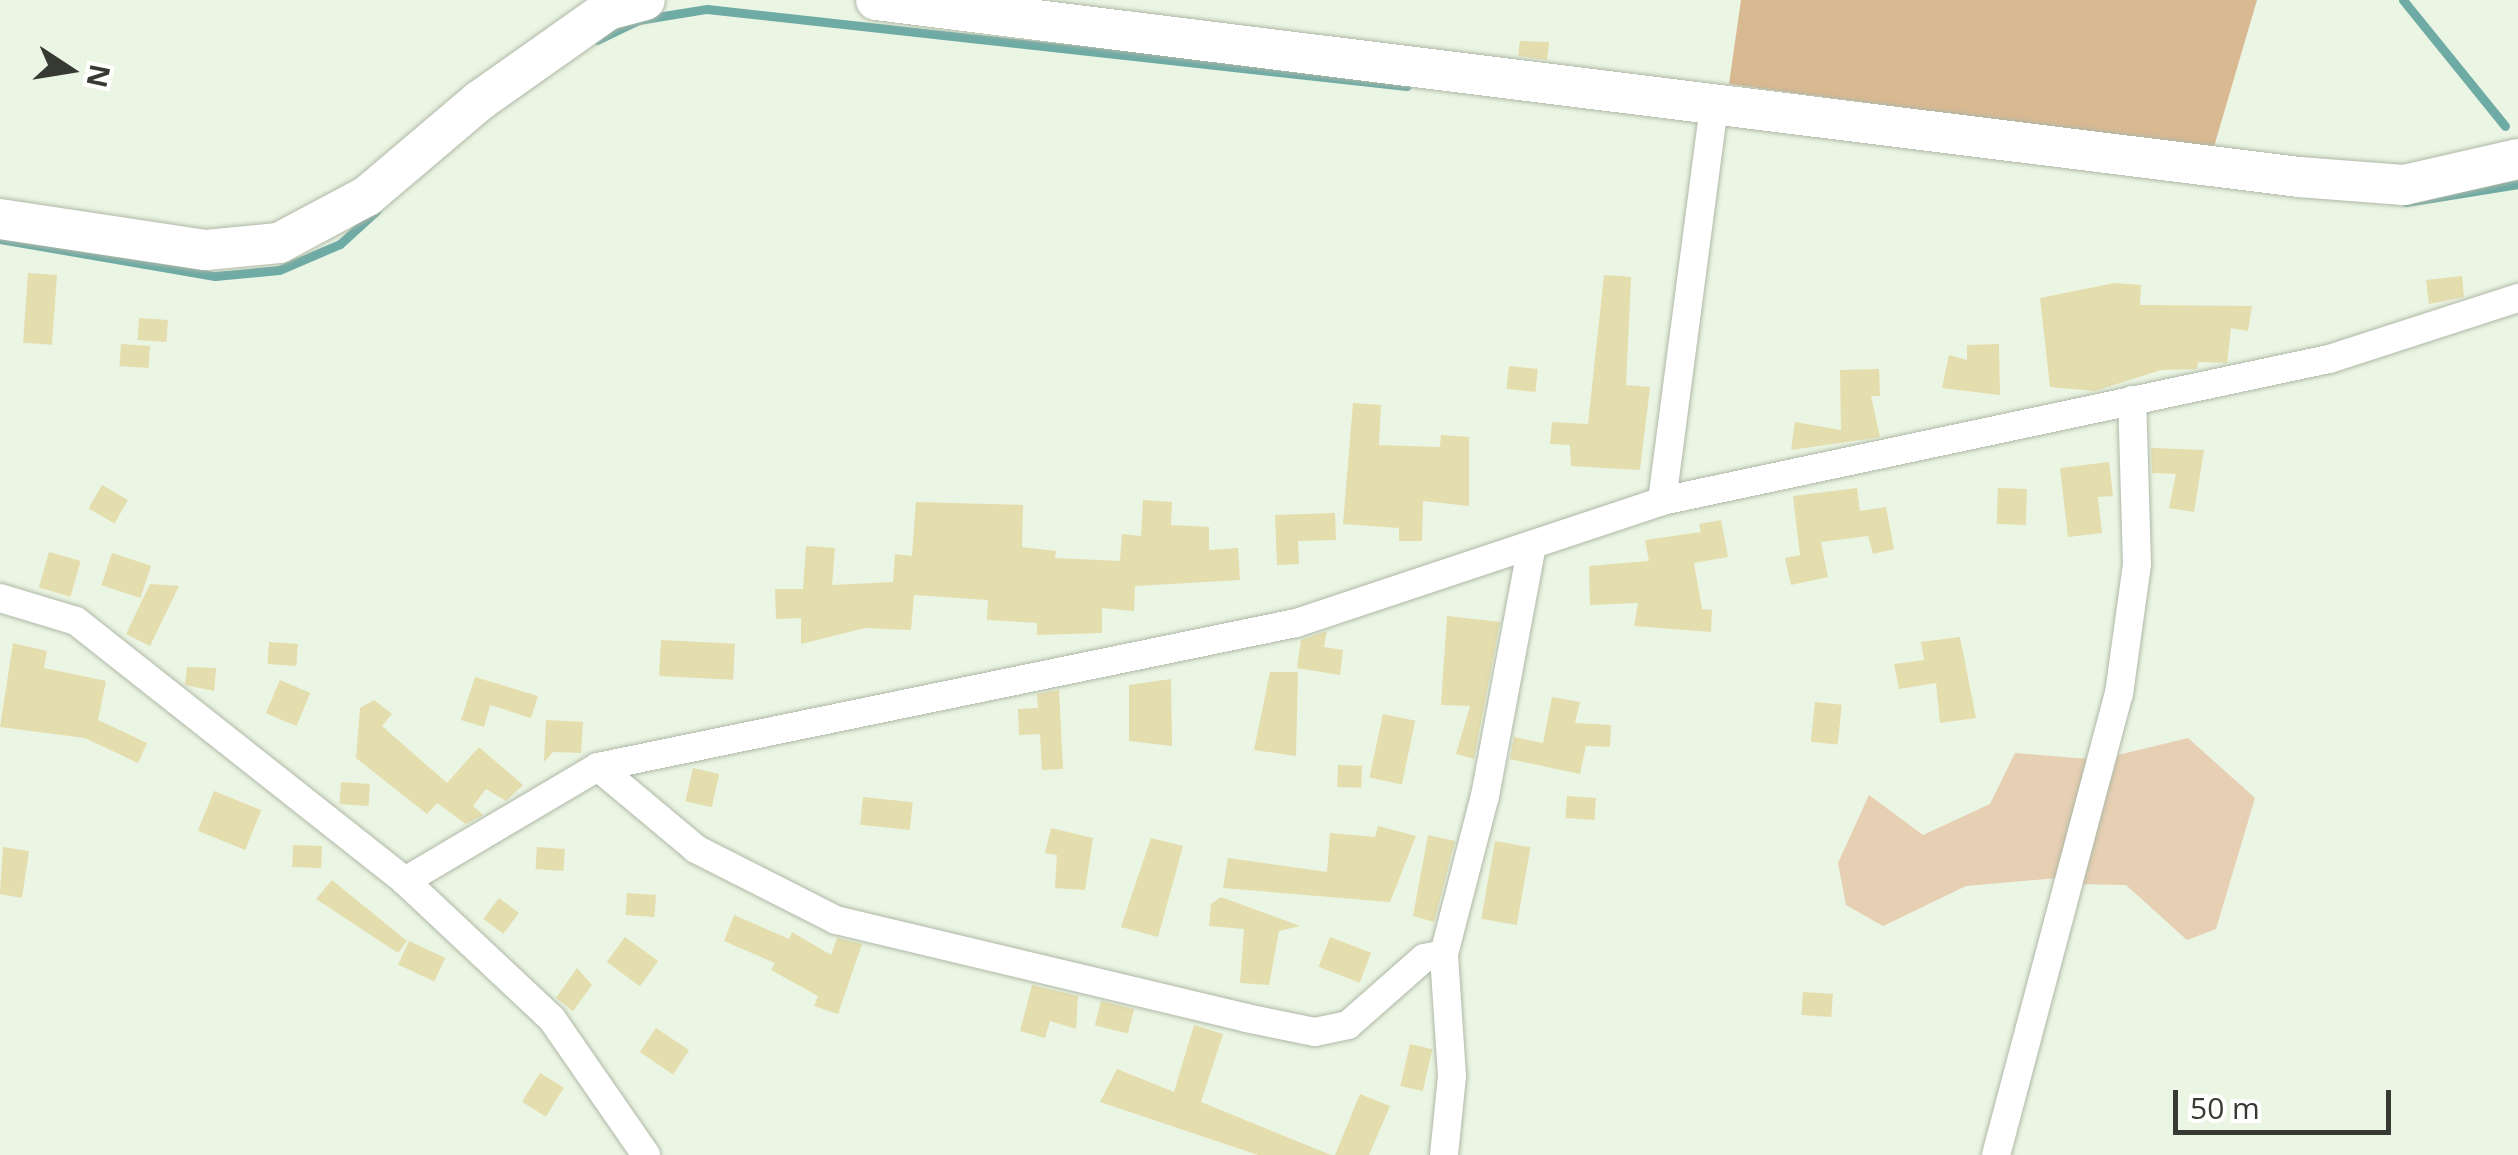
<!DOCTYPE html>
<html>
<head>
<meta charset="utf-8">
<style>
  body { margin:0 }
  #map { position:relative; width:2518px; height:1155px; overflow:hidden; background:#ebf5e3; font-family:"Open Sans",sans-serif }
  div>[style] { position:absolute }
  .green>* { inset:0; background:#e6cfb2 }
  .forest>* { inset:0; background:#d9b992 }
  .stream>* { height:9px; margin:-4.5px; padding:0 4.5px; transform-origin:4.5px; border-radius:4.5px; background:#6faba5 }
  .building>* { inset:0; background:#e4ddad; transform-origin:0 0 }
  .roads { filter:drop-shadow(0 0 2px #afb8a7) drop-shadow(0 0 2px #afb8a7) }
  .street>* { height:28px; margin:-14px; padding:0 14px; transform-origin:14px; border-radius:14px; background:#fff }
  .secondary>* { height:40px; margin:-20px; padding:0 20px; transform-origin:20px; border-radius:20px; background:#fff }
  span { translate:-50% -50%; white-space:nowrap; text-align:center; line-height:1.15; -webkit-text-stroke:8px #fff; paint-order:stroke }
  .north { position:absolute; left:20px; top:20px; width:100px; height:100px; -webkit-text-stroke:8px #fff; paint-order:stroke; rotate:102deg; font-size:28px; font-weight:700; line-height:40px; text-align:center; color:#363a33 }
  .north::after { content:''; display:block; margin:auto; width:35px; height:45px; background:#363a33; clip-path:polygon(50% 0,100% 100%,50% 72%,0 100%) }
  .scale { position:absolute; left:2173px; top:1090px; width:218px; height:45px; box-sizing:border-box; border:5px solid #363a33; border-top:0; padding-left:12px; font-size:30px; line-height:35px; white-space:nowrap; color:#363a33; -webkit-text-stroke:8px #fff; paint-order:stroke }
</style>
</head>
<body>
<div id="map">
  <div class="green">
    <i style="clip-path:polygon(2188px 738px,2255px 798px,2216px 929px,2187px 940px,2126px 885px,2079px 884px,2118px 755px)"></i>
    <i style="clip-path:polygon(2015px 753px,2089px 759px,2058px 878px,1966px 886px,1883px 926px,1846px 905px,1838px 863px,1869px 795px,1923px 835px,1990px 804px)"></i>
  </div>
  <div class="forest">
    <i style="clip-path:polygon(1741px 0,2257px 0,2213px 150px,1729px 84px)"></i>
  </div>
  <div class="stream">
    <i style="left:2403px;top:0;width:162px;rotate:51deg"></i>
    <i style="left:597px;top:40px;width:46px;rotate:-26deg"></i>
    <i style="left:638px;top:20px;width:70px;rotate:-9.1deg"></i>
    <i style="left:707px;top:9px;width:704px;rotate:6.28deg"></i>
    <i style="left:2406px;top:202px;width:113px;rotate:-9.1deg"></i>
    <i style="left:0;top:239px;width:218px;rotate:9.8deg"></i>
    <i style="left:215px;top:276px;width:64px;rotate:-5.4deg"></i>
    <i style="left:279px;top:270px;width:66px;rotate:-23.1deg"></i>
    <i style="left:340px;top:244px;width:49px;rotate:-42.5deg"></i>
  </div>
  <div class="building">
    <i style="clip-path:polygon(1520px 41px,1549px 42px,1547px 60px,1518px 56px)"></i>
    <i style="left:28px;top:273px;width:29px;height:70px;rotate:4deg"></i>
    <i style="clip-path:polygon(1604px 275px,1631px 277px,1626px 385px,1650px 387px,1640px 470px,1571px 466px,1570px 445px,1550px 444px,1552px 422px,1588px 424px)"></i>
    <i style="clip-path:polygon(2462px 276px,2464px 297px,2429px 304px,2426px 280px)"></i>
    <i style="clip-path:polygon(2115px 283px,2141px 285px,2140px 305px,2252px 306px,2248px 331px,2231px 328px,2227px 363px,2198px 362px,2197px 369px,2161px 370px,2095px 391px,2050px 387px,2040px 298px)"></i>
    <i style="left:139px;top:318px;width:29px;height:22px;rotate:4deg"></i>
    <i style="left:121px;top:344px;width:29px;height:22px;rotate:4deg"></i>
    <i style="clip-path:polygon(1999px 344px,2000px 395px,1942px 388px,1949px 355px,1967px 360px,1967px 345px)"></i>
    <i style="left:1509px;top:366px;width:29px;height:23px;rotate:6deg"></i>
    <i style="clip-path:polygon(1879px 369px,1880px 396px,1871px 396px,1880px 437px,1791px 450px,1795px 422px,1841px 430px,1840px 370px)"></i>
    <i style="clip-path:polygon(1353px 403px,1381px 405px,1379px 445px,1440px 447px,1441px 435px,1469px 437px,1469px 506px,1423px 501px,1422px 541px,1399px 541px,1399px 528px,1343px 524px)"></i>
    <i style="clip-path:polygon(2151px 448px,2204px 450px,2194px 512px,2169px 508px,2176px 474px,2152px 473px)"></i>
    <i style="clip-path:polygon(2109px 462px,2113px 496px,2098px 497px,2102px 533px,2068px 537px,2060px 468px)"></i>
    <i style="left:102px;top:485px;width:30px;height:27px;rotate:30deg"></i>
    <i style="clip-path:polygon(1857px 488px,1860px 511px,1886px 507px,1894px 549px,1873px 554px,1868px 536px,1821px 542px,1828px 577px,1791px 585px,1785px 558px,1800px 555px,1793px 496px)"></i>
    <i style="left:1998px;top:488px;width:29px;height:36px;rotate:2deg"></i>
    <i style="clip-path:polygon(1143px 500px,1172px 502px,1171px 525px,1209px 527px,1209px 550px,1238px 548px,1240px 580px,1135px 586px,1134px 611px,1102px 608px,1102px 633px,1037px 635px,1037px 623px,987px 620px,988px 600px,914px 595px,911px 630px,865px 628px,801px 644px,801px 618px,776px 619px,775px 589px,803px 589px,806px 546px,835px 548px,832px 585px,893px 582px,895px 554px,912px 556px,916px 502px,1023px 505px,1022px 547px,1056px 551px,1055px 558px,1120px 561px,1122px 534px,1141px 536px)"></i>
    <i style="clip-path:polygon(1335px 513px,1336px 540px,1298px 541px,1299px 564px,1277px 565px,1275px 515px)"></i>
    <i style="clip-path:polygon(1721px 520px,1728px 557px,1694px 563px,1702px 609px,1712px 610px,1711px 632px,1634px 626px,1638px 603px,1590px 605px,1589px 566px,1649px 561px,1645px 540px,1701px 532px,1699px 524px)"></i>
    <i style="left:49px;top:552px;width:33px;height:37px;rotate:16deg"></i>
    <i style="left:112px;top:553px;width:41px;height:34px;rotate:18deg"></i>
    <i style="clip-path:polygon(150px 584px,179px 586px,150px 646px,126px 634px)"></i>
    <i style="clip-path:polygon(1447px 616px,1500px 622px,1474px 759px,1456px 754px,1470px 706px,1441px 705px)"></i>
    <i style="clip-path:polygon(1327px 631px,1324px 647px,1343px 650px,1340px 675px,1297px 668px,1301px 640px)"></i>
    <i style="clip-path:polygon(1960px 637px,1976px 718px,1940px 723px,1936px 683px,1899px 689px,1894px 664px,1924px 660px,1921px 642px)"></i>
    <i style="left:661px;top:640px;width:74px;height:36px;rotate:3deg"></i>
    <i style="left:269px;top:642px;width:29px;height:22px;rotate:4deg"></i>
    <i style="clip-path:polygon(13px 643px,47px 651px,44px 668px,106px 681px,98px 720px,147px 743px,138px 763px,85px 738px,0 727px)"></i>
    <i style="clip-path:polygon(187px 667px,216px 668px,214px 691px,185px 685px)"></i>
    <i style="clip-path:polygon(1270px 672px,1298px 672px,1296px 756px,1254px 750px)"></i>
    <i style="clip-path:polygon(475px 677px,538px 696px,531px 718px,490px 705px,484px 727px,461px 720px)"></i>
    <i style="clip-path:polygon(1171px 679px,1172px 746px,1129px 741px,1129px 685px)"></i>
    <i style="left:280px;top:680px;width:33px;height:36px;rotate:23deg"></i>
    <i style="clip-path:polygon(1059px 690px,1063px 769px,1042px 770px,1040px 734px,1019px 735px,1018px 709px,1038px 708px,1037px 694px)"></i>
    <i style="clip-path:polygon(1552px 697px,1580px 702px,1575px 723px,1611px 725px,1610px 747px,1586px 746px,1580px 774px,1510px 759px,1514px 737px,1543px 743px)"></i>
    <i style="clip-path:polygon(374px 700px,392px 714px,382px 726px,447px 783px,479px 747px,523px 785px,506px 801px,486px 789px,473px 806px,483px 815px,466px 824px,437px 803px,427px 814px,356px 758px,360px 708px)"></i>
    <i style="left:1815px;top:702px;width:27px;height:40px;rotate:6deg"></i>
    <i style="left:1383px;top:714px;width:33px;height:65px;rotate:12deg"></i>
    <i style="clip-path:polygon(546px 720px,583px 722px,581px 753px,553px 752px,544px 762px)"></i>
    <i style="left:1338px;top:765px;width:24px;height:22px;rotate:2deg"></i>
    <i style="left:693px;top:768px;width:27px;height:34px;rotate:13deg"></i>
    <i style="left:341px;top:782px;width:29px;height:22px;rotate:4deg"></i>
    <i style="left:214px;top:791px;width:51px;height:43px;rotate:22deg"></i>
    <i style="left:1567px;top:796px;width:29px;height:22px;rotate:4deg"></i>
    <i style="left:863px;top:797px;width:50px;height:28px;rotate:6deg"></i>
    <i style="clip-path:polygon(1378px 826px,1416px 836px,1390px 902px,1223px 888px,1228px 858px,1327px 872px,1330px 833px,1375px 837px)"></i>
    <i style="clip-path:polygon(1051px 828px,1093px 838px,1085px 890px,1055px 888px,1057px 855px,1045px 853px)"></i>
    <i style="clip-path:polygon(1428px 835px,1455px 841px,1434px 922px,1413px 916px)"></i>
    <i style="clip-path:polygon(1151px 838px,1183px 846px,1158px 937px,1121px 927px)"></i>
    <i style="left:1495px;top:841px;width:36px;height:79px;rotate:10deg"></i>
    <i style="left:293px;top:845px;width:29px;height:22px;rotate:2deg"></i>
    <i style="clip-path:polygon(3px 847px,29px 851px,22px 898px,0 894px)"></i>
    <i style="left:537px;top:847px;width:28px;height:22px;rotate:4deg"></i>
    <i style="clip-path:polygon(332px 880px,407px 941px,398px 953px,316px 899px)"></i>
    <i style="left:627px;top:893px;width:29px;height:22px;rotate:4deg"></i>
    <i style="clip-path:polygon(1221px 897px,1300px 926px,1279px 931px,1269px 985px,1240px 983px,1244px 929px,1209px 926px,1211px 904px)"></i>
    <i style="left:499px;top:898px;width:25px;height:26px;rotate:37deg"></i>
    <i style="clip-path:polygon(734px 915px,789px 939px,792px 932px,831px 955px,837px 938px,862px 944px,838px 1014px,814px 1006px,818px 996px,771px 970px,775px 963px,724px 941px)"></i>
    <i style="left:625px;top:937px;width:41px;height:31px;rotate:36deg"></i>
    <i style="left:1330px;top:937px;width:44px;height:32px;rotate:21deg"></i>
    <i style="left:409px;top:941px;width:40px;height:26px;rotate:25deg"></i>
    <i style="clip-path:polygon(577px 968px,592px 985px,573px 1011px,556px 998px)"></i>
    <i style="clip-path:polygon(1032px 985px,1078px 996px,1076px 1029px,1050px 1021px,1045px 1038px,1020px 1031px)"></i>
    <i style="left:1803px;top:992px;width:30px;height:23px;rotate:4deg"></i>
    <i style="left:1101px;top:1001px;width:34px;height:25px;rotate:14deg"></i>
    <i style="clip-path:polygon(1194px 1025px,1223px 1034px,1201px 1102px,1331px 1155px,1258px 1155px,1100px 1102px,1117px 1069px,1174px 1092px)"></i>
    <i style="left:656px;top:1028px;width:40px;height:29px;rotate:34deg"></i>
    <i style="left:1410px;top:1044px;width:23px;height:43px;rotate:13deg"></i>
    <i style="left:540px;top:1073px;width:28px;height:34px;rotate:32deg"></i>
    <i style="clip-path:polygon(1360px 1094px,1390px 1106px,1369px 1155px,1335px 1155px)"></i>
  </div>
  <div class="roads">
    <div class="street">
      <i style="left:1662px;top:501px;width:397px;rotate:-82.5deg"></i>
      <i style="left:0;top:598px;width:79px;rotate:16.8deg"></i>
      <i style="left:76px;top:621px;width:419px;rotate:38.3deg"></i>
      <i style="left:405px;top:881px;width:224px;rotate:-30.6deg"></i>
      <i style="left:598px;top:767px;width:713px;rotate:-11.66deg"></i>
      <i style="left:1296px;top:623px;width:386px;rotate:-18.4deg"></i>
      <i style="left:1662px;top:501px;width:682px;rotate:-12.02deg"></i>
      <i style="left:2329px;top:359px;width:199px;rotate:-17.9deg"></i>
      <i style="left:598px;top:767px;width:128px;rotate:39.9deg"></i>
      <i style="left:696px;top:849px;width:157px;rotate:26.9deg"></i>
      <i style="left:836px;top:920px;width:422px;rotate:13.4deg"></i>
      <i style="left:1246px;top:1018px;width:70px;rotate:11.5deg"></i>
      <i style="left:1315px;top:1032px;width:34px;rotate:-12deg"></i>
      <i style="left:1348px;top:1025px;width:101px;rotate:-41.4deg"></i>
      <i style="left:1424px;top:958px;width:20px;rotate:-11deg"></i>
      <i style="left:405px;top:881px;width:202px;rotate:43.2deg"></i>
      <i style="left:552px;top:1019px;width:165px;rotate:55.3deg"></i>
      <i style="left:1444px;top:1155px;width:79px;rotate:-84.2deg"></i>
      <i style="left:1452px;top:1076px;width:122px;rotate:-93.8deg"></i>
      <i style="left:1444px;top:954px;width:163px;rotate:-75.5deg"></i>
      <i style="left:1485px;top:796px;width:255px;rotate:-79.4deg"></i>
      <i style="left:1996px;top:1155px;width:477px;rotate:-75.1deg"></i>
      <i style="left:2119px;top:694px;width:131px;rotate:-82.1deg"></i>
      <i style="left:2137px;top:564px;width:164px;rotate:-91.7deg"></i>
    </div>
    <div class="secondary">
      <i style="left:876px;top:0;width:1434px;rotate:7.09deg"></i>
      <i style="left:2299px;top:177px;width:105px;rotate:4.4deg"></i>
      <i style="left:2404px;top:185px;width:117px;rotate:-12.8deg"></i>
      <i style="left:0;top:219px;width:208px;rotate:8.6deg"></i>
      <i style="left:206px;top:250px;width:73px;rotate:-5.5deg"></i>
      <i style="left:279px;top:243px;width:100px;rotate:-28.1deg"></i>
      <i style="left:367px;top:196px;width:147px;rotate:-40.3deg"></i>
      <i style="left:479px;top:101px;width:158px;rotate:-35.2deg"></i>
      <i style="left:608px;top:10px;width:38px;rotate:-15deg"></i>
    </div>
  </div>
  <div class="north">N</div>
  <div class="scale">50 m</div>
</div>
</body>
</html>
